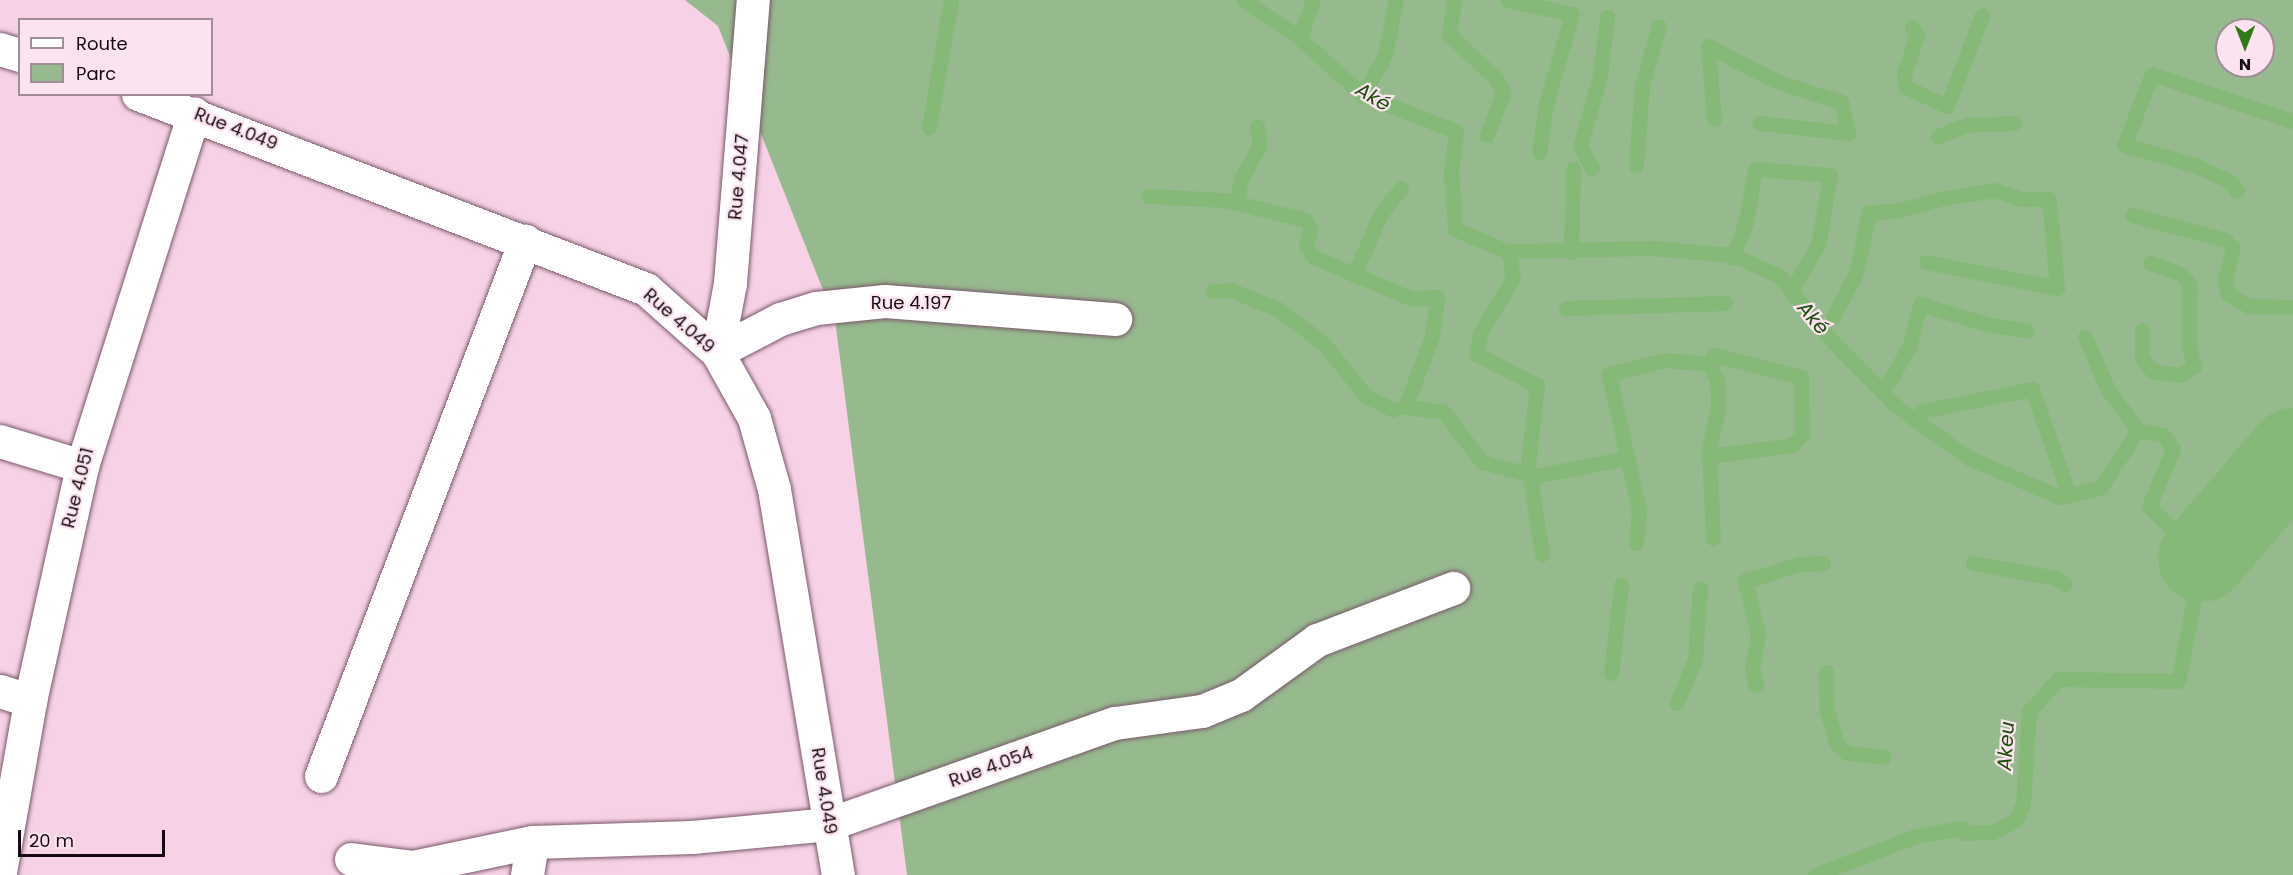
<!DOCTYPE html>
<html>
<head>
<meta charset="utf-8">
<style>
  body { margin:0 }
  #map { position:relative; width:2293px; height:875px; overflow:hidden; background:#f7d2e6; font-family:Poppins,sans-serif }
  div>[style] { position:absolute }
  .green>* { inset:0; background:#97b98e }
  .stream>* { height:15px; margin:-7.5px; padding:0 7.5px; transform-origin:7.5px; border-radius:7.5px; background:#85b977 }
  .river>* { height:88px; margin:-44px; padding:0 44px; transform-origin:44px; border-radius:44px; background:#85b977 }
  .roads { filter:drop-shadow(0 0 2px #79596b) drop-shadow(0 0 2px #79596b) }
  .minor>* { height:33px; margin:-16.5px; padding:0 16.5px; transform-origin:16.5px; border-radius:16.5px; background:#fff }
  span { translate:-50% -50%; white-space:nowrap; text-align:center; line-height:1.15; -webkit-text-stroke:4.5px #fbe4f0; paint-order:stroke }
  .street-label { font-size:18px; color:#160a11 }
  .water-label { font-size:20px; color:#1d4e0a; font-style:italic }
  .legend { position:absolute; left:18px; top:18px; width:195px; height:78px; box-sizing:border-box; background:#fbe4f0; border:2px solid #9f8d97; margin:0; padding:8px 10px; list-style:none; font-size:18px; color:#160a11 }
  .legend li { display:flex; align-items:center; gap:12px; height:30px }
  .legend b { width:30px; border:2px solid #9f8d97 }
  .north { position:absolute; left:2215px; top:18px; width:60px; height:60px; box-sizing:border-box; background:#fbe4f0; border:2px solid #9f8d97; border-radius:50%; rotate:180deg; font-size:16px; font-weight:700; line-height:24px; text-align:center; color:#160a11 }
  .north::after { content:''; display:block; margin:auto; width:21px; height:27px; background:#33781b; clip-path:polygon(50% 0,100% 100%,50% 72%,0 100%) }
  .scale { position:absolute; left:18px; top:830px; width:147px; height:27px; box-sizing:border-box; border:3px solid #160a11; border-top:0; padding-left:8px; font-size:18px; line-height:21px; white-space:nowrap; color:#160a11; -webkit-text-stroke:4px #fbe4f0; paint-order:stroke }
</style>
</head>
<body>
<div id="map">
  <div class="green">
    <i style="clip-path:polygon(evenodd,685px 0,2293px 0,2293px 875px,907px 875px,835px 320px,718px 26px,685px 0,2227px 30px,2263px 30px,2263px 66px,2227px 66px,2227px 30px)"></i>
  </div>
  <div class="stream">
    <i style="left:1243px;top:0;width:65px;rotate:33.7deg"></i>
    <i style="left:1297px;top:36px;width:89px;rotate:41.8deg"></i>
    <i style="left:1363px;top:95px;width:100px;rotate:21.2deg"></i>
    <i style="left:1456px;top:131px;width:41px;rotate:97deg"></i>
    <i style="left:1451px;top:172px;width:57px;rotate:86deg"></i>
    <i style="left:1455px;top:229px;width:56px;rotate:23.3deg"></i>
    <i style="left:1506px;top:251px;width:146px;rotate:-1.2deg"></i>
    <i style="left:1652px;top:248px;width:81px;rotate:4.9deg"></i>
    <i style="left:1733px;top:255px;width:51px;rotate:24.5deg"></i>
    <i style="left:1779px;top:276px;width:70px;rotate:51.3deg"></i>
    <i style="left:1823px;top:331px;width:105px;rotate:45.8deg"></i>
    <i style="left:1896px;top:406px;width:90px;rotate:35.5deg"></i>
    <i style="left:1969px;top:458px;width:99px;rotate:23.2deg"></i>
    <i style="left:2060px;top:497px;width:41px;rotate:-12.7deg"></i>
    <i style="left:2100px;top:488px;width:69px;rotate:-56.8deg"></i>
    <i style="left:2138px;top:430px;width:25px;rotate:11deg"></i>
    <i style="left:2163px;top:435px;width:17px;rotate:54deg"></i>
    <i style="left:2173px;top:449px;width:62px;rotate:112.8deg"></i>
    <i style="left:2149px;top:506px;width:74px;rotate:44.5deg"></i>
    <i style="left:2202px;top:558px;width:125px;rotate:101deg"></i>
    <i style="left:2178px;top:681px;width:119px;rotate:-179deg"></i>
    <i style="left:2059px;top:679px;width:44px;rotate:133.2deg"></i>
    <i style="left:2029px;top:711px;width:92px;rotate:93.7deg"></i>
    <i style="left:2023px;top:803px;width:18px;rotate:112deg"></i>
    <i style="left:2016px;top:820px;width:27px;rotate:153deg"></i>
    <i style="left:1992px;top:832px;width:28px;rotate:178deg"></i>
    <i style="left:1964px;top:833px;width:5px;rotate:-112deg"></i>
    <i style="left:1962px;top:828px;width:47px;rotate:170.1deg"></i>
    <i style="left:1916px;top:836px;width:108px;rotate:158.9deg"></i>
    <i style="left:1454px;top:0;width:35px;rotate:98deg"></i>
    <i style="left:1449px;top:35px;width:64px;rotate:42.5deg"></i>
    <i style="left:1496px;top:78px;width:17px;rotate:65deg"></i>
    <i style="left:1503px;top:93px;width:45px;rotate:110.9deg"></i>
    <i style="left:1507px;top:0;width:66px;rotate:12.2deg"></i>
    <i style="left:1572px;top:14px;width:94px;rotate:106.1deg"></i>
    <i style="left:1546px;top:104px;width:49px;rotate:98.3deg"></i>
    <i style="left:1912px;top:27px;width:9px;rotate:58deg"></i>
    <i style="left:1917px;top:35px;width:41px;rotate:108.4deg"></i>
    <i style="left:1904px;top:74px;width:13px;rotate:81deg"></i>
    <i style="left:1906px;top:87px;width:45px;rotate:24.9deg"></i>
    <i style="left:1947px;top:106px;width:97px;rotate:-69deg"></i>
    <i style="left:1300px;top:37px;width:39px;rotate:-71deg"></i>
    <i style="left:1362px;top:96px;width:47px;rotate:-60.7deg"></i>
    <i style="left:1385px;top:55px;width:56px;rotate:-78.7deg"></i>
    <i style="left:1714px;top:119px;width:73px;rotate:-94.7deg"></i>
    <i style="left:1708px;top:46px;width:79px;rotate:27.2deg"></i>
    <i style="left:1778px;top:82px;width:66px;rotate:17.6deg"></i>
    <i style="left:1841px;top:102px;width:32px;rotate:77deg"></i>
    <i style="left:1848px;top:133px;width:89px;rotate:-173.5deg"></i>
    <i style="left:929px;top:127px;width:129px;rotate:-80.2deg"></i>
    <i style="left:1938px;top:136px;width:30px;rotate:-21deg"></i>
    <i style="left:1966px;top:125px;width:48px;rotate:-2.4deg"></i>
    <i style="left:1636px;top:165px;width:80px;rotate:-85.7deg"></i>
    <i style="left:1642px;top:85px;width:61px;rotate:-73.9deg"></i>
    <i style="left:1592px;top:168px;width:25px;rotate:-119deg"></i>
    <i style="left:1580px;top:146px;width:73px;rotate:-74.1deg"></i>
    <i style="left:1600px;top:76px;width:60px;rotate:-83.3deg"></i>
    <i style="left:2237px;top:191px;width:11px;rotate:-128deg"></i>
    <i style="left:2230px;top:182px;width:39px;rotate:-154deg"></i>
    <i style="left:2195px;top:165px;width:74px;rotate:-164.3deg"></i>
    <i style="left:2124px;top:145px;width:76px;rotate:-68.5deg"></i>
    <i style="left:2152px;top:74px;width:149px;rotate:18.4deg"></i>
    <i style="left:1148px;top:196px;width:76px;rotate:3deg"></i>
    <i style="left:1224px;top:200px;width:84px;rotate:13.7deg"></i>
    <i style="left:1236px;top:203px;width:25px;rotate:-78deg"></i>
    <i style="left:1241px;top:179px;width:39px;rotate:-61deg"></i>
    <i style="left:1260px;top:145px;width:19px;rotate:-99deg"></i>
    <i style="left:2132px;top:215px;width:97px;rotate:14.9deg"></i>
    <i style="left:1310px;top:228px;width:18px;rotate:103deg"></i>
    <i style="left:1306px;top:246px;width:14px;rotate:54deg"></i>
    <i style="left:1314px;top:257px;width:107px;rotate:23.2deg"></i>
    <i style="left:1412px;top:299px;width:25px;rotate:-5deg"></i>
    <i style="left:1437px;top:297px;width:40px;rotate:97.1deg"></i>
    <i style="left:1432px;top:337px;width:75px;rotate:111.1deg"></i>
    <i style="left:1405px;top:407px;width:39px;rotate:7deg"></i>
    <i style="left:1444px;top:412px;width:63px;rotate:52.8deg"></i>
    <i style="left:1482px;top:462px;width:47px;rotate:14.9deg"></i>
    <i style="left:1527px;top:474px;width:90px;rotate:-83.6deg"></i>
    <i style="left:1537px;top:385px;width:68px;rotate:-153.1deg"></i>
    <i style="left:1476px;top:354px;width:21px;rotate:-79deg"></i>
    <i style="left:1480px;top:333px;width:64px;rotate:-59deg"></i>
    <i style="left:1513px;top:278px;width:24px;rotate:-99deg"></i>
    <i style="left:2233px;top:247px;width:33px;rotate:104deg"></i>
    <i style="left:2225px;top:279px;width:15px;rotate:79deg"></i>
    <i style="left:2228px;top:294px;width:24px;rotate:30deg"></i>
    <i style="left:2249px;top:306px;width:44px;rotate:1.3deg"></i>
    <i style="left:1571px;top:252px;width:83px;rotate:-88.6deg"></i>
    <i style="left:1732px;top:258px;width:39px;rotate:-69deg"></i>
    <i style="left:1746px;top:222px;width:54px;rotate:-80.4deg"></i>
    <i style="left:1755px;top:169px;width:75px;rotate:4.6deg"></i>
    <i style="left:1830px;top:175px;width:71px;rotate:99.7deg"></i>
    <i style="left:1818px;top:245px;width:50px;rotate:120.2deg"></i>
    <i style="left:1926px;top:262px;width:134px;rotate:11.2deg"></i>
    <i style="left:2057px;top:288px;width:89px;rotate:-95.1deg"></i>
    <i style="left:2049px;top:199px;width:28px;rotate:180deg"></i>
    <i style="left:2021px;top:199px;width:28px;rotate:-162deg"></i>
    <i style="left:1994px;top:190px;width:51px;rotate:170.9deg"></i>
    <i style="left:1354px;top:275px;width:68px;rotate:-66.5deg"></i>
    <i style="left:1381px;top:213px;width:32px;rotate:-51deg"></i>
    <i style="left:1213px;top:291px;width:17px;rotate:-3deg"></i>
    <i style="left:1230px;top:290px;width:52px;rotate:21.6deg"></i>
    <i style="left:1278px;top:309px;width:56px;rotate:37.1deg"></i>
    <i style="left:1323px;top:343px;width:68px;rotate:50.9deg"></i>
    <i style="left:1366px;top:396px;width:31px;rotate:27deg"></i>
    <i style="left:1566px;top:308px;width:159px;rotate:-1.8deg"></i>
    <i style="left:1833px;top:317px;width:50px;rotate:-62.4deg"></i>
    <i style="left:1856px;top:273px;width:62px;rotate:-78deg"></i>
    <i style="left:1869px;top:212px;width:27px;rotate:-2deg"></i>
    <i style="left:1896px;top:211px;width:46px;rotate:-15.3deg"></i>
    <i style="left:2142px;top:330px;width:28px;rotate:90deg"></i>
    <i style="left:2142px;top:358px;width:16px;rotate:52deg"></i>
    <i style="left:2152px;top:371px;width:28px;rotate:8deg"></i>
    <i style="left:2180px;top:375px;width:17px;rotate:-33deg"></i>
    <i style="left:2194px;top:366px;width:20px;rotate:-105deg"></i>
    <i style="left:2189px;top:347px;width:63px;rotate:-90deg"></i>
    <i style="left:2189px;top:284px;width:13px;rotate:-129deg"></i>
    <i style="left:2181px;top:274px;width:33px;rotate:-160deg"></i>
    <i style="left:2085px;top:337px;width:58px;rotate:66.5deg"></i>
    <i style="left:2108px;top:390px;width:50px;rotate:53.1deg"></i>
    <i style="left:1889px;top:381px;width:39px;rotate:-59deg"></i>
    <i style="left:1909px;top:348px;width:45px;rotate:-76deg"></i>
    <i style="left:1920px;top:304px;width:73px;rotate:16.7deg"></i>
    <i style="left:1990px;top:325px;width:37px;rotate:8deg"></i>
    <i style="left:1922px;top:411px;width:112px;rotate:-11.3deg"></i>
    <i style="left:2032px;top:389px;width:112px;rotate:70.8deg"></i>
    <i style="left:1709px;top:456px;width:84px;rotate:-7.5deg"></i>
    <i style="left:1792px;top:445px;width:14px;rotate:-45deg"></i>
    <i style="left:1802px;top:435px;width:58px;rotate:-91deg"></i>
    <i style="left:1801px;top:377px;width:90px;rotate:-165.8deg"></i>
    <i style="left:2284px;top:499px;width:15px;rotate:53deg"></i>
    <i style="left:1636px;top:543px;width:32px;rotate:-85deg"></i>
    <i style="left:1639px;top:511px;width:140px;rotate:-102.4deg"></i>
    <i style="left:1609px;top:374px;width:58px;rotate:-14deg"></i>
    <i style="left:1665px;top:360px;width:45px;rotate:5.1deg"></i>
    <i style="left:1710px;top:364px;width:18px;rotate:68deg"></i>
    <i style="left:1717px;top:381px;width:26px;rotate:88deg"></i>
    <i style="left:1718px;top:407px;width:43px;rotate:102.1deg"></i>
    <i style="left:1709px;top:449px;width:89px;rotate:87.4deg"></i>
    <i style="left:1542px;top:554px;width:78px;rotate:-98.9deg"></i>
    <i style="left:1530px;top:477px;width:99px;rotate:-11.1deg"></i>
    <i style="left:1973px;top:563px;width:84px;rotate:10.2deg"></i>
    <i style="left:2056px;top:578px;width:11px;rotate:34deg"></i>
    <i style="left:1826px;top:672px;width:39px;rotate:89deg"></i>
    <i style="left:1827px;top:711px;width:34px;rotate:73deg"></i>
    <i style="left:1837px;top:744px;width:13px;rotate:42deg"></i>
    <i style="left:1847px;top:753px;width:37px;rotate:6deg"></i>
    <i style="left:1611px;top:673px;width:89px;rotate:-83.5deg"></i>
    <i style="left:1756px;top:685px;width:16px;rotate:-104deg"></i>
    <i style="left:1752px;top:669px;width:35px;rotate:-80deg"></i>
    <i style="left:1758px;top:635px;width:56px;rotate:-103.5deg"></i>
    <i style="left:1745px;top:581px;width:58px;rotate:-17.2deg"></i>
    <i style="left:1800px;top:564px;width:23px;rotate:-2deg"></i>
    <i style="left:1677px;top:703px;width:48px;rotate:-67.8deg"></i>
    <i style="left:1695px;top:659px;width:71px;rotate:-86deg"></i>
  </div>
  <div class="river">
    <i style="left:2202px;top:558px;width:140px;rotate:-49.4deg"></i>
  </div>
  <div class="roads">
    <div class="minor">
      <i style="left:0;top:49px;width:21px;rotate:17deg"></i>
      <i style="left:138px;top:94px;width:544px;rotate:21deg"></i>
      <i style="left:646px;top:289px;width:95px;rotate:41.6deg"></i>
      <i style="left:717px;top:352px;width:76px;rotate:60.7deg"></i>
      <i style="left:754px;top:418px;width:74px;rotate:74.3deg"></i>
      <i style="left:774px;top:489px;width:391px;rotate:80.6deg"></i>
      <i style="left:717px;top:352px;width:71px;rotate:-27.6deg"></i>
      <i style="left:780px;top:319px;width:38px;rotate:-17deg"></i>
      <i style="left:816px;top:308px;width:69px;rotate:-5.8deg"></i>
      <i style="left:885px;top:301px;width:231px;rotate:4.5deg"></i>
      <i style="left:717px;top:352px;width:70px;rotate:-79.3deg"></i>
      <i style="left:730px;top:283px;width:284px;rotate:-85.4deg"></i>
      <i style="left:0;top:441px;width:86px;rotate:17deg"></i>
      <i style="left:0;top:691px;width:32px;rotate:18deg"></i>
      <i style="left:321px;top:776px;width:573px;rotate:-69.13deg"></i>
      <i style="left:351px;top:859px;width:63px;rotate:7.4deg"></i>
      <i style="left:413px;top:867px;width:122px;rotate:-11.9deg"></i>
      <i style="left:0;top:872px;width:174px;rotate:-80deg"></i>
      <i style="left:30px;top:701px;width:241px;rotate:-77.5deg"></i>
      <i style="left:82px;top:466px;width:370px;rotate:-72.4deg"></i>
      <i style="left:527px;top:875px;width:33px;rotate:-81deg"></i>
      <i style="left:532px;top:842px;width:160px;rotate:-1.8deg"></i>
      <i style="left:692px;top:837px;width:138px;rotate:-5.4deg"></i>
      <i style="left:829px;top:824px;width:303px;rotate:-19.5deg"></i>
      <i style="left:1115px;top:723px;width:88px;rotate:-7.9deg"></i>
      <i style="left:1202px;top:711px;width:42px;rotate:-22.3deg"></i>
      <i style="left:1241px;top:695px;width:94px;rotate:-35.9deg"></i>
      <i style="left:1317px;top:640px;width:146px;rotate:-20.9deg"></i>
    </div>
  </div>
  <div class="street-label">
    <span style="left:236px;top:129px;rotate:21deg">Rue 4.049</span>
    <span style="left:739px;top:177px;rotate:-85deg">Rue 4.047</span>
    <span style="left:911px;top:303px">Rue 4.197</span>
    <span style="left:679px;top:321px;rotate:41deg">Rue 4.049</span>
    <span style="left:78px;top:488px;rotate:-76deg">Rue 4.051</span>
    <span style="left:991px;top:767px;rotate:-20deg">Rue 4.054</span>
    <span style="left:824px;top:791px;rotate:81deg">Rue 4.049</span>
  </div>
  <div class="water-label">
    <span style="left:1373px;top:97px;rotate:31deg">Aké</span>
    <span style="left:1813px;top:318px;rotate:50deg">Aké</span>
    <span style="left:2006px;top:746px;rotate:-86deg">Akeu</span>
  </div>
  <ul class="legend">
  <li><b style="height:8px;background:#fff"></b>Route</li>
  <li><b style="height:16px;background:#97b98e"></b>Parc</li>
  </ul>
  <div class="north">N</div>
  <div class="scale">20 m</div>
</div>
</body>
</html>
